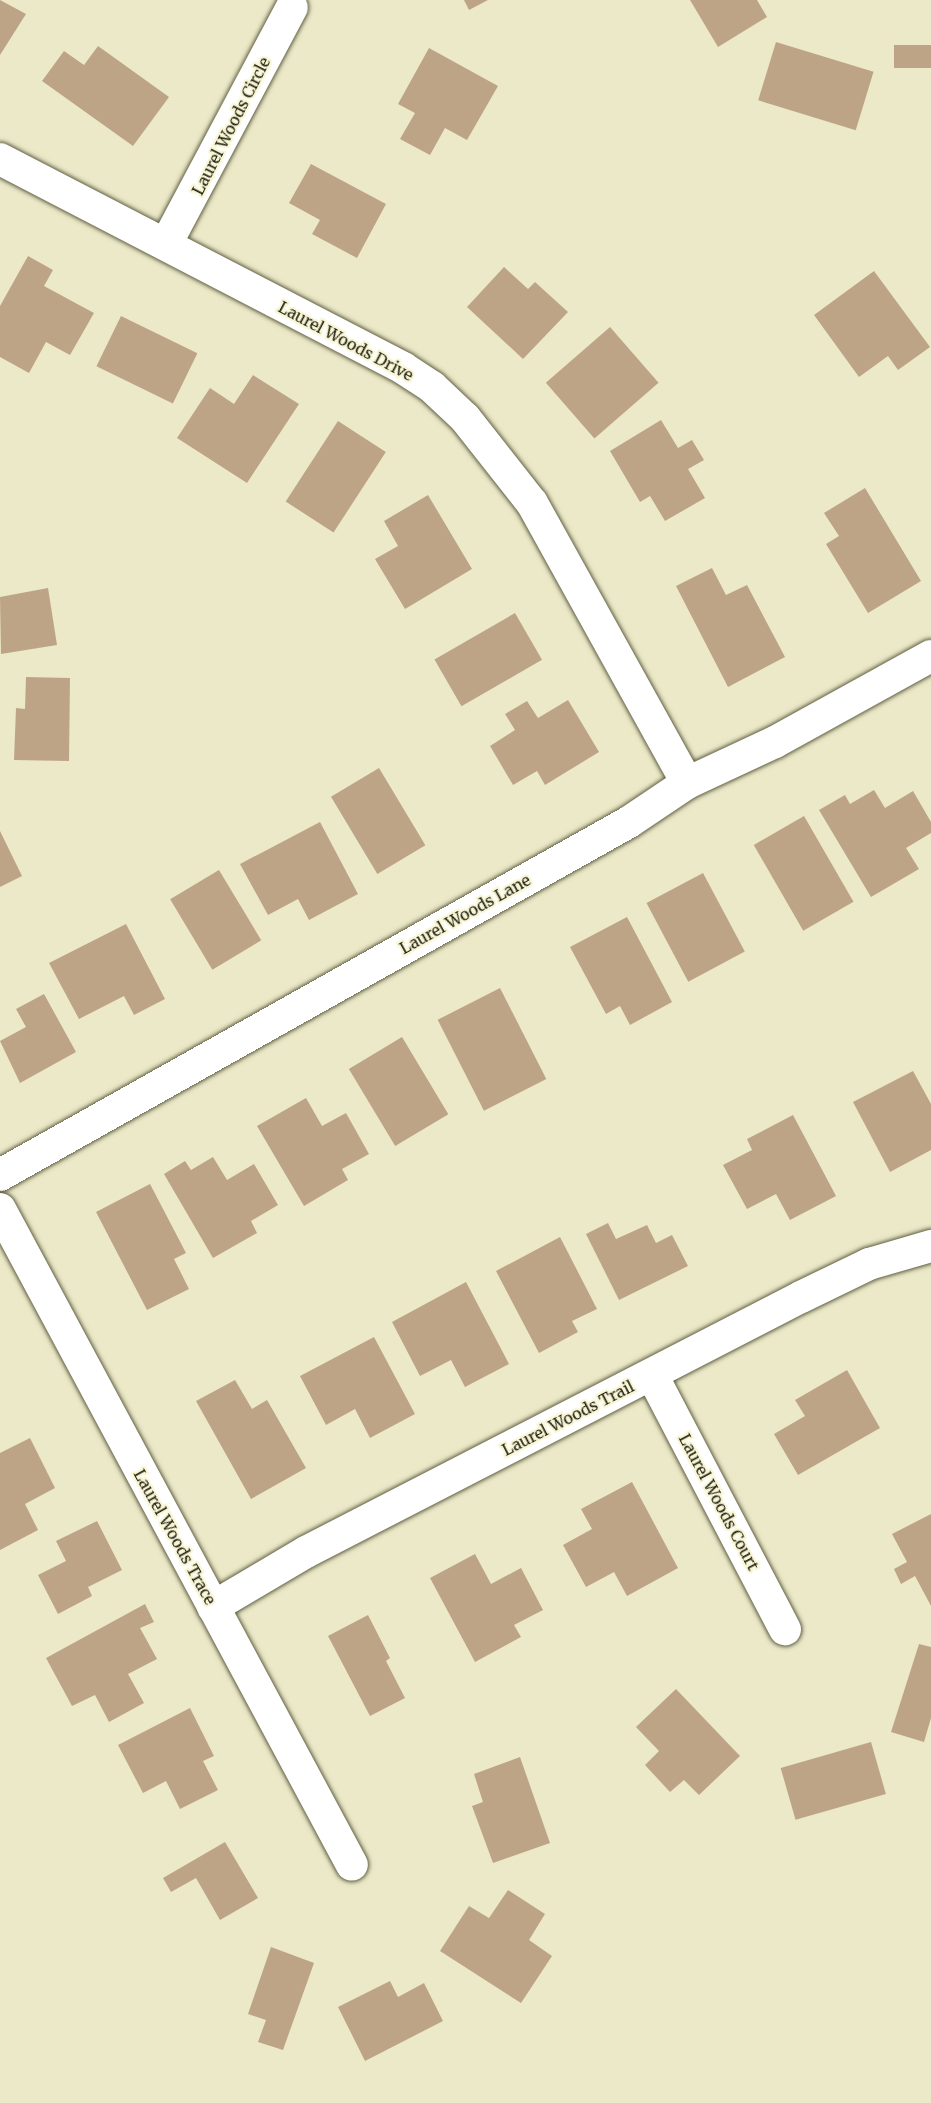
<!DOCTYPE html>
<html>
<head>
<meta charset="utf-8">
<style>
  body { margin:0 }
  #map { position:relative; width:931px; height:2103px; overflow:hidden; background:#ebe9c8; font-family:Merriweather,serif }
  div>[style] { position:absolute }
  .building>* { inset:0; background:#bea486; transform-origin:0 0 }
  .roads { filter:drop-shadow(0 0 2px #615f43) drop-shadow(0 0 2px #615f43) }
  .street>* { height:32px; margin:-16px; padding:0 16px; transform-origin:16px; border-radius:16px; background:#fff }
  span { translate:-50% -50%; white-space:nowrap; text-align:center; line-height:1.15; -webkit-text-stroke:4.5px #f8f6d5; paint-order:stroke }
  .street-label { font-size:16px; color:#1f1e12 }
</style>
</head>
<body>
<div id="map">
  <div class="building">
    <i style="clip-path:polygon(0 0,26px 14px,0 55px)"></i>
    <i style="clip-path:polygon(464px 0,488px 0,469px 10px)"></i>
    <i style="clip-path:polygon(690px 0,757px 0,767px 17px,718px 47px)"></i>
    <i style="left:776px;top:42px;width:102px;height:61px;rotate:17deg"></i>
    <i style="left:931px;top:45px;width:23px;height:37px;rotate:90deg"></i>
    <i style="clip-path:polygon(98px 46px,169px 97px,133px 146px,42px 81px,64px 51px,84px 65px)"></i>
    <i style="clip-path:polygon(429px 48px,498px 86px,467px 140px,445px 128px,430px 155px,400px 139px,415px 113px,398px 104px)"></i>
    <i style="clip-path:polygon(311px 164px,386px 204px,357px 258px,312px 234px,320px 220px,289px 203px)"></i>
    <i style="clip-path:polygon(28px 256px,53px 270px,44px 286px,94px 313px,70px 355px,46px 342px,29px 373px,0 357px,0 306px)"></i>
    <i style="clip-path:polygon(504px 267px,528px 289px,535px 282px,568px 312px,523px 359px,467px 307px)"></i>
    <i style="clip-path:polygon(874px 271px,930px 347px,898px 370px,888px 356px,859px 377px,814px 315px)"></i>
    <i style="left:121px;top:316px;width:85px;height:56px;rotate:26deg"></i>
    <i style="left:610px;top:327px;width:74px;height:85px;rotate:49deg"></i>
    <i style="clip-path:polygon(253px 375px,299px 404px,247px 483px,177px 438px,210px 388px,234px 404px)"></i>
    <i style="clip-path:polygon(661px 420px,678px 448px,692px 440px,704px 460px,688px 469px,705px 498px,665px 521px,650px 496px,640px 502px,610px 451px)"></i>
    <i style="left:338px;top:421px;width:57px;height:96px;rotate:33deg"></i>
    <i style="clip-path:polygon(865px 488px,921px 581px,868px 613px,826px 544px,839px 536px,824px 513px)"></i>
    <i style="clip-path:polygon(428px 495px,472px 569px,405px 609px,375px 559px,398px 546px,384px 521px)"></i>
    <i style="clip-path:polygon(712px 568px,726px 595px,747px 585px,785px 657px,728px 687px,676px 586px)"></i>
    <i style="clip-path:polygon(48px 588px,57px 645px,1px 654px,0 597px)"></i>
    <i style="left:515px;top:613px;width:54px;height:93px;rotate:60deg"></i>
    <i style="clip-path:polygon(26px 677px,70px 678px,69px 761px,14px 760px,16px 708px,25px 709px)"></i>
    <i style="clip-path:polygon(568px 700px,599px 752px,545px 785px,537px 771px,513px 785px,490px 746px,515px 730px,505px 714px,527px 701px,538px 718px)"></i>
    <i style="left:379px;top:768px;width:90px;height:56px;rotate:59deg"></i>
    <i style="clip-path:polygon(874px 790px,885px 808px,913px 791px,931px 822px,931px 833px,906px 848px,919px 869px,871px 897px,819px 810px,845px 795px,850px 804px)"></i>
    <i style="left:804px;top:816px;width:99px;height:58px;rotate:60deg"></i>
    <i style="clip-path:polygon(320px 822px,358px 894px,309px 920px,298px 899px,268px 915px,240px 864px)"></i>
    <i style="clip-path:polygon(0 831px,22px 876px,0 887px)"></i>
    <i style="left:219px;top:870px;width:82px;height:57px;rotate:59deg"></i>
    <i style="left:703px;top:873px;width:89px;height:64px;rotate:62deg"></i>
    <i style="clip-path:polygon(627px 917px,672px 1002px,630px 1025px,620px 1006px,606px 1014px,570px 947px)"></i>
    <i style="clip-path:polygon(126px 924px,165px 999px,134px 1015px,124px 996px,79px 1019px,49px 963px)"></i>
    <i style="left:500px;top:988px;width:102px;height:70px;rotate:63deg"></i>
    <i style="clip-path:polygon(44px 994px,76px 1052px,20px 1083px,0 1041px,26px 1027px,16px 1009px)"></i>
    <i style="left:402px;top:1037px;width:90px;height:62px;rotate:59deg"></i>
    <i style="clip-path:polygon(913px 1071px,931px 1104px,931px 1150px,890px 1172px,853px 1102px)"></i>
    <i style="clip-path:polygon(306px 1098px,322px 1126px,346px 1113px,369px 1154px,342px 1169px,348px 1180px,304px 1206px,257px 1126px)"></i>
    <i style="clip-path:polygon(793px 1115px,836px 1196px,790px 1220px,776px 1194px,747px 1209px,723px 1165px,752px 1150px,747px 1139px)"></i>
    <i style="clip-path:polygon(213px 1157px,227px 1180px,254px 1164px,278px 1205px,251px 1221px,257px 1233px,213px 1258px,164px 1174px,185px 1161px,191px 1170px)"></i>
    <i style="clip-path:polygon(150px 1184px,186px 1253px,174px 1259px,189px 1289px,147px 1310px,96px 1212px)"></i>
    <i style="clip-path:polygon(608px 1223px,616px 1239px,647px 1225px,656px 1243px,672px 1235px,688px 1266px,619px 1300px,586px 1234px)"></i>
    <i style="clip-path:polygon(560px 1237px,597px 1309px,572px 1321px,578px 1332px,539px 1353px,496px 1271px)"></i>
    <i style="clip-path:polygon(466px 1282px,509px 1364px,465px 1387px,451px 1360px,420px 1376px,392px 1322px)"></i>
    <i style="clip-path:polygon(374px 1337px,415px 1414px,370px 1438px,355px 1409px,326px 1425px,300px 1376px)"></i>
    <i style="clip-path:polygon(847px 1370px,880px 1428px,798px 1475px,774px 1434px,805px 1416px,795px 1400px)"></i>
    <i style="clip-path:polygon(235px 1380px,252px 1409px,267px 1400px,306px 1468px,251px 1499px,196px 1401px)"></i>
    <i style="clip-path:polygon(30px 1438px,55px 1488px,25px 1504px,38px 1530px,0 1550px,0 1453px)"></i>
    <i style="clip-path:polygon(632px 1482px,678px 1568px,627px 1596px,614px 1572px,586px 1587px,563px 1545px,592px 1529px,581px 1509px)"></i>
    <i style="clip-path:polygon(931px 1514px,931px 1606px,915px 1576px,901px 1584px,894px 1569px,907px 1562px,892px 1534px)"></i>
    <i style="clip-path:polygon(97px 1521px,122px 1570px,88px 1587px,92px 1596px,58px 1614px,38px 1575px,66px 1561px,56px 1541px)"></i>
    <i style="clip-path:polygon(475px 1554px,491px 1584px,521px 1568px,543px 1610px,514px 1625px,521px 1637px,475px 1662px,430px 1578px)"></i>
    <i style="clip-path:polygon(145px 1604px,154px 1622px,140px 1628px,157px 1659px,128px 1674px,144px 1703px,109px 1722px,95px 1695px,72px 1706px,46px 1658px)"></i>
    <i style="clip-path:polygon(368px 1615px,390px 1658px,386px 1661px,405px 1698px,370px 1716px,328px 1636px)"></i>
    <i style="clip-path:polygon(919px 1644px,931px 1647px,931px 1718px,924px 1742px,891px 1732px)"></i>
    <i style="clip-path:polygon(676px 1689px,740px 1756px,699px 1795px,684px 1780px,670px 1792px,645px 1765px,659px 1751px,636px 1727px)"></i>
    <i style="clip-path:polygon(190px 1708px,214px 1756px,203px 1761px,218px 1790px,180px 1809px,166px 1781px,143px 1793px,118px 1745px)"></i>
    <i style="left:871px;top:1742px;width:54px;height:94px;rotate:74deg"></i>
    <i style="clip-path:polygon(520px 1757px,550px 1843px,493px 1863px,472px 1806px,483px 1802px,474px 1774px)"></i>
    <i style="clip-path:polygon(225px 1842px,258px 1898px,220px 1920px,196px 1878px,171px 1892px,163px 1878px)"></i>
    <i style="clip-path:polygon(508px 1890px,545px 1914px,529px 1940px,552px 1956px,521px 2003px,440px 1951px,469px 1906px,489px 1918px)"></i>
    <i style="clip-path:polygon(271px 1947px,314px 1963px,283px 2050px,258px 2042px,266px 2020px,248px 2014px)"></i>
    <i style="clip-path:polygon(390px 1981px,398px 1997px,424px 1983px,443px 2021px,365px 2061px,338px 2007px)"></i>
  </div>
  <div class="roads">
    <div class="street">
      <i style="left:0;top:159px;width:454px;rotate:27.4deg"></i>
      <i style="left:403px;top:368px;width:35px;rotate:33deg"></i>
      <i style="left:432px;top:387px;width:45px;rotate:43.2deg"></i>
      <i style="left:465px;top:418px;width:108px;rotate:51.8deg"></i>
      <i style="left:532px;top:503px;width:320px;rotate:61deg"></i>
      <i style="left:166px;top:244px;width:268px;rotate:-62deg"></i>
      <i style="left:0;top:1175px;width:721px;rotate:-29.3deg"></i>
      <i style="left:629px;top:822px;width:70px;rotate:-33.9deg"></i>
      <i style="left:687px;top:783px;width:97px;rotate:-25deg"></i>
      <i style="left:775px;top:742px;width:178px;rotate:-28.9deg"></i>
      <i style="left:0;top:1209px;width:744px;rotate:61.78deg"></i>
      <i style="left:652px;top:1375px;width:287px;rotate:62.4deg"></i>
      <i style="left:213px;top:1607px;width:108px;rotate:-30.6deg"></i>
      <i style="left:306px;top:1552px;width:557px;rotate:-27.26deg"></i>
      <i style="left:801px;top:1297px;width:76px;rotate:-25.9deg"></i>
      <i style="left:869px;top:1264px;width:65px;rotate:-16.2deg"></i>
    </div>
  </div>
  <div class="street-label">
    <span style="left:231px;top:126px;rotate:-63deg">Laurel Woods Circle</span>
    <span style="left:346px;top:341px;rotate:28deg">Laurel Woods Drive</span>
    <span style="left:465px;top:914px;rotate:-29deg">Laurel Woods Lane</span>
    <span style="left:568px;top:1418px;rotate:-27deg">Laurel Woods Trail</span>
    <span style="left:719px;top:1502px;rotate:62deg">Laurel Woods Court</span>
    <span style="left:175px;top:1537px;rotate:61deg">Laurel Woods Trace</span>
  </div>
</div>
</body>
</html>
